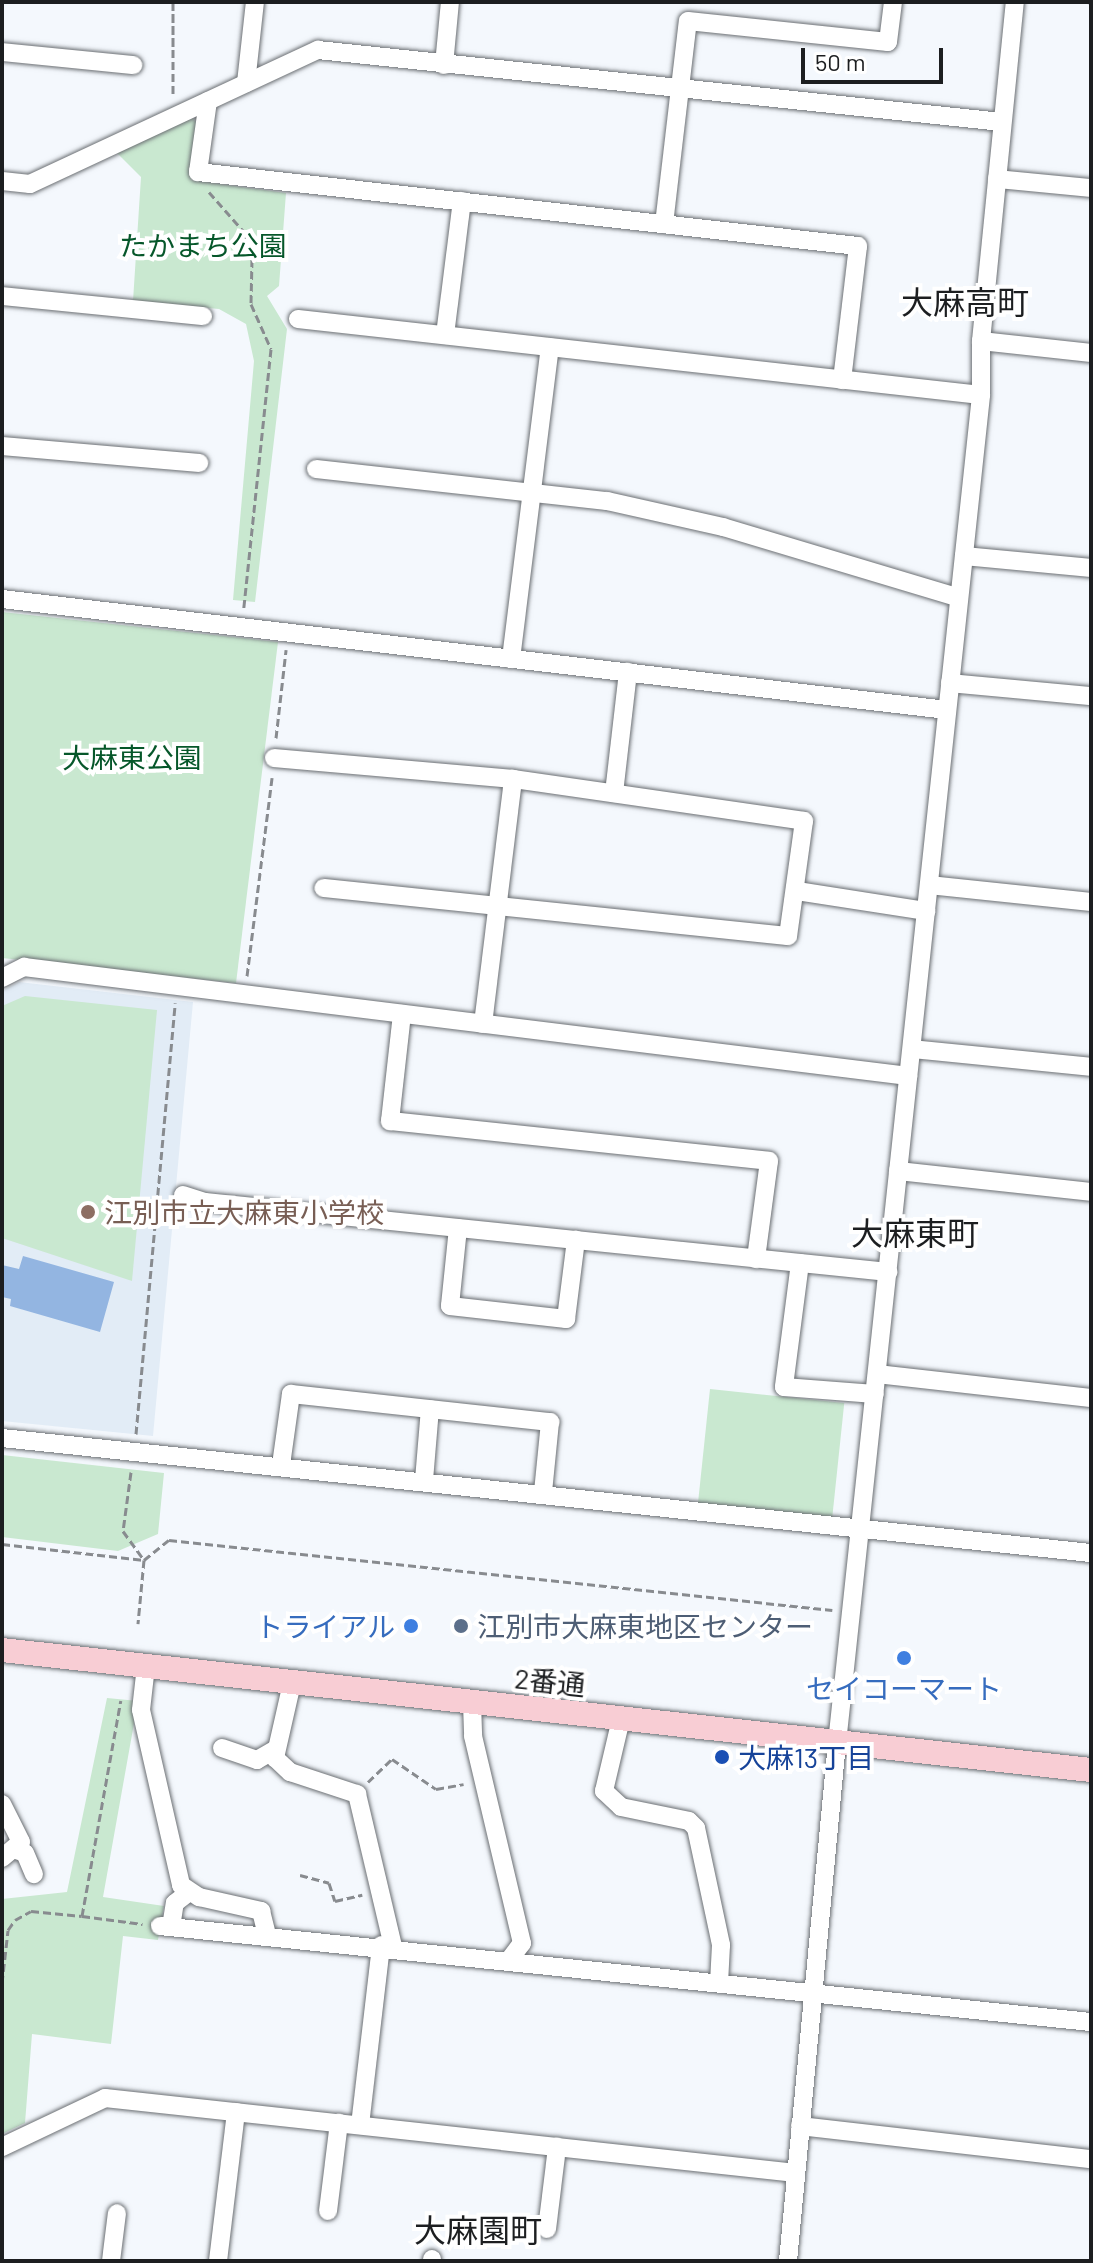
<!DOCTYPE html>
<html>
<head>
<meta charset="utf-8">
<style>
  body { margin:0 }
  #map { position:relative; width:1093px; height:2263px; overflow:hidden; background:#f4f8fd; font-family:Barlow,"Noto Sans JP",sans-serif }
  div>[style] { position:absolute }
  .built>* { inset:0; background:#e2ecf6 }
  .green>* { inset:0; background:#c9e8d0; transform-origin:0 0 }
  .water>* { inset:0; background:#93b5e1 }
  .path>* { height:3px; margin-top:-1.5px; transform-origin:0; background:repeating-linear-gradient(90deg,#888b8f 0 8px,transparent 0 12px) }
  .roads { filter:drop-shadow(0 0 2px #6b6f73) drop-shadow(0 0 2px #6b6f73) }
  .minor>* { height:18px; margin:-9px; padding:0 9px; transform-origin:9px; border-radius:9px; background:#fff }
  .major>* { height:24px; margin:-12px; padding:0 12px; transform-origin:12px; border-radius:12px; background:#f8cdd4 }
  .dots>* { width:22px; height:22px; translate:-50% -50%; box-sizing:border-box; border:4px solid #fff; border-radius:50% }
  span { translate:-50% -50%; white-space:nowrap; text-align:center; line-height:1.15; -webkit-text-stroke:8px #fff; paint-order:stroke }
  .park-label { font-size:28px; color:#06572a }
  .education-label { font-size:28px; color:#785e54 }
  .left { translate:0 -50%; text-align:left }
  .shop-label { font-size:28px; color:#366cbe }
  .right { translate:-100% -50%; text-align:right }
  .service-label { font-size:28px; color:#4e5e75 }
  .street-label { font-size:28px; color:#1c1e20 }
  .transit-label { font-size:28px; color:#164399 }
  .quarter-label { font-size:32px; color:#1c1e20 }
  .frame { position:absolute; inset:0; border:4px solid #1c1e20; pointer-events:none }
  .scale { position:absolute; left:801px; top:48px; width:142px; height:36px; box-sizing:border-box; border:4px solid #1c1e20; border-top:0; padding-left:10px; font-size:24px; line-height:28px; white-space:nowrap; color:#1c1e20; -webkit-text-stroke:6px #fff; paint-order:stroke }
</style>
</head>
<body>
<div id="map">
  <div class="built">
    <i style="clip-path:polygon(19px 982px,193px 1002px,153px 1436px,2px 1421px,2px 991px)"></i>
  </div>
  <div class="green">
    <i style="clip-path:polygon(192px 118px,198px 124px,191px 180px,286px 193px,279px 286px,267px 296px,287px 329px,255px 602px,233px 600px,254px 361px,246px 324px,219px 309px,133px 301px,141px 177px,116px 152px)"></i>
    <i style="clip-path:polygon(2px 612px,278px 642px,236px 983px,2px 958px)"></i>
    <i style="clip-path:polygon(25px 996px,157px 1010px,132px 1281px,2px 1238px,2px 1006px)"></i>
    <i style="left:710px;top:1389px;width:135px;height:116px;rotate:6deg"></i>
    <i style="clip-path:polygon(2px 1455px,164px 1473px,158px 1534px,118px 1551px,2px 1537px)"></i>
    <i style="clip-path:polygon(107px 1698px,138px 1701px,103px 1897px,164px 1906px,158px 1940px,123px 1936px,111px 2044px,32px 2034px,25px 2123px,2px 2134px,2px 1899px,67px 1892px)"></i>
  </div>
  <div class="water">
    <i style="clip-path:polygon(23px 1256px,114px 1282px,100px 1332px,10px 1306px,11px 1299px,2px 1297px,2px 1265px,19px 1269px)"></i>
  </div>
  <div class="path">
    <i style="left:1088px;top:2px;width:3px;rotate:18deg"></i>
    <i style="left:173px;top:94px;width:92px;rotate:-90deg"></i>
    <i style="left:209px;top:192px;width:55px;rotate:48.7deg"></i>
    <i style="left:245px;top:233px;width:27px;rotate:75deg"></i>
    <i style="left:252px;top:259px;width:45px;rotate:91.3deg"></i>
    <i style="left:251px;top:304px;width:49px;rotate:66deg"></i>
    <i style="left:271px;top:349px;width:260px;rotate:96deg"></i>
    <i style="left:276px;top:738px;width:89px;rotate:-83.5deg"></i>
    <i style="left:247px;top:976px;width:200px;rotate:-82.8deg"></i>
    <i style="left:136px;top:1434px;width:433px;rotate:-84.8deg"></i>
    <i style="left:131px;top:1472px;width:60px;rotate:97.7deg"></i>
    <i style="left:123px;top:1531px;width:36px;rotate:54deg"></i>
    <i style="left:144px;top:1560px;width:64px;rotate:95.4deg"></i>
    <i style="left:2px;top:1544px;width:143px;rotate:6.4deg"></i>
    <i style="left:144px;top:1560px;width:32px;rotate:-39deg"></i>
    <i style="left:169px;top:1540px;width:667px;rotate:6.03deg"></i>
    <i style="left:368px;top:1782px;width:33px;rotate:-44deg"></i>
    <i style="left:392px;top:1759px;width:53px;rotate:34.3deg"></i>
    <i style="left:436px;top:1789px;width:28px;rotate:-10deg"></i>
    <i style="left:300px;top:1875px;width:30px;rotate:15deg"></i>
    <i style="left:329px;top:1883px;width:19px;rotate:72deg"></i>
    <i style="left:335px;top:1901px;width:28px;rotate:-13deg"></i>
    <i style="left:82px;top:1916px;width:61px;rotate:7.6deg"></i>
    <i style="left:2px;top:1983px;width:53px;rotate:-83.5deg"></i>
    <i style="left:8px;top:1930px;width:12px;rotate:-55deg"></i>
    <i style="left:15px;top:1920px;width:18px;rotate:-29deg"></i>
    <i style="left:31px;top:1911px;width:51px;rotate:5.6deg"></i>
    <i style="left:82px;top:1916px;width:219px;rotate:-79.8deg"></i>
  </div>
  <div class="roads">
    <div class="minor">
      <i style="left:2px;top:52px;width:132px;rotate:5.7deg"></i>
      <i style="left:444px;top:65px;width:63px;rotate:-84.6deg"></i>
      <i style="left:246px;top:83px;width:81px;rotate:-83.7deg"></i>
      <i style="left:208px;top:101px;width:72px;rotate:98deg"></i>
      <i style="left:198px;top:172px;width:664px;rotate:6.4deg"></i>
      <i style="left:858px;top:246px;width:135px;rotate:96.8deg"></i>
      <i style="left:997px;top:179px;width:94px;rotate:5.5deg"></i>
      <i style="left:2px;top:181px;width:28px;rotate:6deg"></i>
      <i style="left:30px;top:184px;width:318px;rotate:-25deg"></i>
      <i style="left:318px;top:50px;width:688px;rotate:6.01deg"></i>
      <i style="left:664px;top:224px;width:204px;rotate:-83.3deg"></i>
      <i style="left:688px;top:21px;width:201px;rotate:6deg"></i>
      <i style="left:888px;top:42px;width:40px;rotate:-82.9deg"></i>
      <i style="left:2px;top:296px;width:202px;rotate:5.7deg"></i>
      <i style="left:298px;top:319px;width:687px;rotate:6.35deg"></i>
      <i style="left:445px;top:335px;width:135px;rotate:-82.8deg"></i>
      <i style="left:981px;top:341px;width:111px;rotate:6.2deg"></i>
      <i style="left:2px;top:446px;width:198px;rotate:4.9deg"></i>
      <i style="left:316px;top:469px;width:293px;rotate:6.3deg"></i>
      <i style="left:607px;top:501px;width:119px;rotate:12.6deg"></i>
      <i style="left:723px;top:527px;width:246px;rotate:16.7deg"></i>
      <i style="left:964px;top:556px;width:128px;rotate:5.4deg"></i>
      <i style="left:2px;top:599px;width:951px;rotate:6.7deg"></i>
      <i style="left:511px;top:659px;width:314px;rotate:-82.9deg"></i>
      <i style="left:950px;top:683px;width:142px;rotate:5.3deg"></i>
      <i style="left:274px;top:758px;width:240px;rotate:5deg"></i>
      <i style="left:513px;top:779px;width:294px;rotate:8.2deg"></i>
      <i style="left:804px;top:821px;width:116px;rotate:97.9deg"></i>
      <i style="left:788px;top:936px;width:467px;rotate:-174.1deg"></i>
      <i style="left:614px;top:793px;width:122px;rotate:-83.4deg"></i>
      <i style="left:929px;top:885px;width:163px;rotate:6deg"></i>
      <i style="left:797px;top:891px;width:131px;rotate:8.8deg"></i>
      <i style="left:2px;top:978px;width:25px;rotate:-27deg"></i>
      <i style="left:24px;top:967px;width:891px;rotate:7.03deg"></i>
      <i style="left:402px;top:1014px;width:108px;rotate:96.4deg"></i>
      <i style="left:390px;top:1121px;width:381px;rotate:6deg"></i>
      <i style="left:769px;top:1161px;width:99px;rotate:97.6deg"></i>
      <i style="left:483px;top:1024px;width:247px;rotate:-83deg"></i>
      <i style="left:912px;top:1049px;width:180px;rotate:5.7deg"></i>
      <i style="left:898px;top:1171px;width:194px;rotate:6.2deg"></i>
      <i style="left:183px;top:1195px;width:23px;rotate:18deg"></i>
      <i style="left:205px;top:1202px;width:687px;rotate:5.85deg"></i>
      <i style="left:458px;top:1228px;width:78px;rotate:95.9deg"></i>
      <i style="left:450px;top:1306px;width:117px;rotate:6.4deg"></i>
      <i style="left:566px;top:1319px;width:80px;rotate:-82.8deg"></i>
      <i style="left:800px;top:1263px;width:125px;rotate:97.4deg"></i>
      <i style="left:784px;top:1387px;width:91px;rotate:4.4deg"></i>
      <i style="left:877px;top:1374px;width:215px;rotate:6.4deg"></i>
      <i style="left:2px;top:1438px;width:1095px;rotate:6.03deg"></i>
      <i style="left:281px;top:1465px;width:72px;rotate:-82deg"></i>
      <i style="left:291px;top:1394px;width:261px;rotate:6.2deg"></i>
      <i style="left:550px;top:1422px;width:70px;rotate:95.7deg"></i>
      <i style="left:424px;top:1480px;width:71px;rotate:-85.2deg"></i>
      <i style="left:146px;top:1666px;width:44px;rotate:96.5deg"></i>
      <i style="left:141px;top:1710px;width:180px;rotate:77.1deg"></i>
      <i style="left:181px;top:1885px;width:22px;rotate:34deg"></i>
      <i style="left:199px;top:1897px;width:64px;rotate:12.7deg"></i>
      <i style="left:261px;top:1911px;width:25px;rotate:76deg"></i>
      <i style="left:292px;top:1683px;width:77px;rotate:102.8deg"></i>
      <i style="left:275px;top:1758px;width:21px;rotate:43deg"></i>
      <i style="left:290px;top:1772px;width:71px;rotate:18.2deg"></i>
      <i style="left:357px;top:1794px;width:156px;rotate:76.7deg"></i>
      <i style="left:472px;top:1703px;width:33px;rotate:88deg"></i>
      <i style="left:473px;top:1736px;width:213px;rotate:76.7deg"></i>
      <i style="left:522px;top:1943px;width:20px;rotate:127deg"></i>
      <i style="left:621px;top:1719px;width:74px;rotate:103.3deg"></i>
      <i style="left:604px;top:1791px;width:23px;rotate:43deg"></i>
      <i style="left:621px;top:1807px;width:69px;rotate:11.6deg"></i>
      <i style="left:689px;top:1821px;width:10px;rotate:45deg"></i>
      <i style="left:696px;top:1828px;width:120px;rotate:77.9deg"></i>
      <i style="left:721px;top:1945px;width:38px;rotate:93deg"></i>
      <i style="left:222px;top:1748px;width:37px;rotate:19deg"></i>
      <i style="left:257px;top:1760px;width:20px;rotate:-30deg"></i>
      <i style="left:2px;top:1804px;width:42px;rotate:63.4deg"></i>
      <i style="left:21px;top:1842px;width:25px;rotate:140deg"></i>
      <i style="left:16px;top:1850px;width:9px;rotate:18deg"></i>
      <i style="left:25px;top:1853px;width:23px;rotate:67deg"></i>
      <i style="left:160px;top:1926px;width:936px;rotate:5.89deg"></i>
      <i style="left:171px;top:1927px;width:24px;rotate:-81deg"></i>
      <i style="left:175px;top:1903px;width:16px;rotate:-38deg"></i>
      <i style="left:360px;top:2125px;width:181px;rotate:-83.3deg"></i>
      <i style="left:800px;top:2126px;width:293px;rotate:6.5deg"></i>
      <i style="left:2px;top:2147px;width:114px;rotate:-25.4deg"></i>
      <i style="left:105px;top:2098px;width:695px;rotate:6.19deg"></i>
      <i style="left:328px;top:2211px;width:89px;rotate:-82.9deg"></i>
      <i style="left:547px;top:2229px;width:83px;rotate:-83deg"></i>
      <i style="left:111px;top:2261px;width:48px;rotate:-82.9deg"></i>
      <i style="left:218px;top:2261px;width:150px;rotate:-83.1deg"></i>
      <i style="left:432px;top:2261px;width:2px;rotate:-90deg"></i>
      <i style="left:788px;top:2261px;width:520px;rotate:-84.6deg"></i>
      <i style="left:837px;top:1743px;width:1356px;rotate:-83.9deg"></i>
      <i style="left:981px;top:395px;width:54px;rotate:-90deg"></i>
      <i style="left:981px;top:341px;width:341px;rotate:-84.3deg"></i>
    </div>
    <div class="major">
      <i style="left:2px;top:1650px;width:1096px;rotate:6.29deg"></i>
    </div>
  </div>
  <div class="dots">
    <i style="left:88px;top:1212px;background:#8d6e63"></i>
    <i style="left:411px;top:1626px;background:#3f7fe0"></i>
    <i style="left:461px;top:1626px;background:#5c6f8a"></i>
    <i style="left:904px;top:1658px;background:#3f7fe0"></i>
    <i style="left:722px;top:1757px;background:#1a4fb4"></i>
  </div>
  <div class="park-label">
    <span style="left:203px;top:245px">たかまち公園</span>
    <span style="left:132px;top:757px">大麻東公園</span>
  </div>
  <div class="education-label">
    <span class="left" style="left:104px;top:1212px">江別市立大麻東小学校</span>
  </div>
  <div class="shop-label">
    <span class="right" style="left:395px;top:1626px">トライアル</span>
    <span style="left:904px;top:1688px">セイコーマート</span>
  </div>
  <div class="service-label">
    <span class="left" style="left:477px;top:1626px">江別市大麻東地区センター</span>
  </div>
  <div class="street-label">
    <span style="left:550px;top:1681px;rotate:6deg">2番通</span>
  </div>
  <div class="transit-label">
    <span class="left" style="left:738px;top:1757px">大麻13丁目</span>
  </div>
  <div class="quarter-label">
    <span style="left:965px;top:301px">大麻高町</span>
    <span style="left:915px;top:1232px">大麻東町</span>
    <span style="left:478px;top:2229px">大麻園町</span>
  </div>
  <div class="frame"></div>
  <div class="scale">50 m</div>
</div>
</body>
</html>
